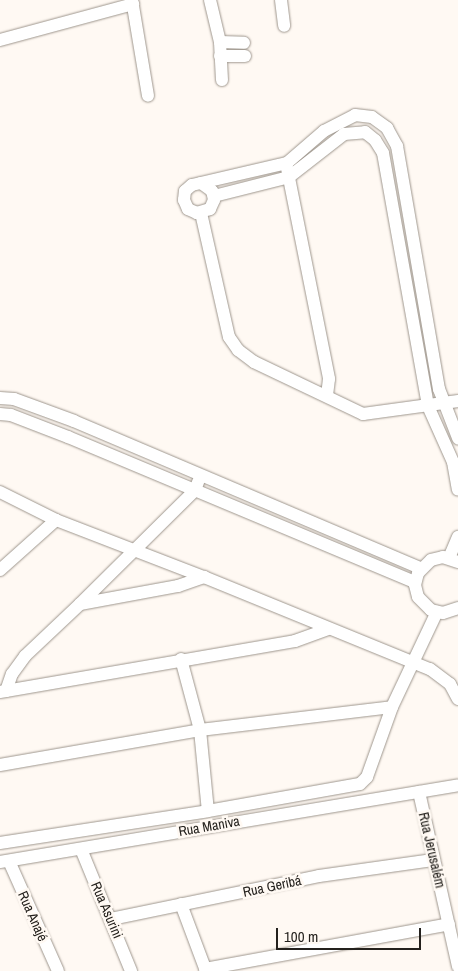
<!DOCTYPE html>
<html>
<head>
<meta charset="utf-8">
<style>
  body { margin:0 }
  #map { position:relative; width:458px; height:971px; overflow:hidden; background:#fff9f3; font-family:"Archivo Narrow",sans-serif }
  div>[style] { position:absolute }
  .roads { filter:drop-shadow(0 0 1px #9e968d) drop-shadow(0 0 1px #9e968d) }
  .minor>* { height:12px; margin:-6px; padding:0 6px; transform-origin:6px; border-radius:6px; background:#fff }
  span { translate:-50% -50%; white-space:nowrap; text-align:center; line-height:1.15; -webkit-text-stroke:5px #fff9f3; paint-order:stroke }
  .street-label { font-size:14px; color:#24211d }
  .scale { position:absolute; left:276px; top:928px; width:145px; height:22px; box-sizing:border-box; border:2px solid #24211d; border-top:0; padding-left:6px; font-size:15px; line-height:18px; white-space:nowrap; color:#24211d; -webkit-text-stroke:4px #fff9f3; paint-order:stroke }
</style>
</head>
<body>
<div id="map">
  <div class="roads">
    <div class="minor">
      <i style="left:132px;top:0;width:97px;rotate:80.5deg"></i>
      <i style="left:210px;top:0;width:43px;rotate:76.6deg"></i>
      <i style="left:220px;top:42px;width:38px;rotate:87deg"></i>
      <i style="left:281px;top:0;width:26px;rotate:83deg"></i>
      <i style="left:0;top:40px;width:138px;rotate:-15.1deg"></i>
      <i style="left:220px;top:42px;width:24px;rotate:2deg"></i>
      <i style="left:220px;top:56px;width:25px"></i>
      <i style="left:287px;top:168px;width:215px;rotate:78.7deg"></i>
      <i style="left:329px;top:379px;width:17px;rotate:97deg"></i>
      <i style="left:201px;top:183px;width:14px;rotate:36deg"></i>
      <i style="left:212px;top:191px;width:9px;rotate:77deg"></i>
      <i style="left:214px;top:200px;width:10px;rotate:114deg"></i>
      <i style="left:210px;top:209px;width:14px;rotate:163deg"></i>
      <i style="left:197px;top:213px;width:10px;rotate:-156deg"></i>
      <i style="left:188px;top:209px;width:10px;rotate:-114deg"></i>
      <i style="left:184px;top:200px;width:9px;rotate:-84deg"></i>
      <i style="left:185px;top:191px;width:9px;rotate:-41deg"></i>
      <i style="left:192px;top:185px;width:98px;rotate:-13deg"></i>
      <i style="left:287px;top:163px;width:49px;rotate:-40.9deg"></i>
      <i style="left:324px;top:131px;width:35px;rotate:-27deg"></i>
      <i style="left:355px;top:115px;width:17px;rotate:7deg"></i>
      <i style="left:372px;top:117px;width:19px;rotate:36deg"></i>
      <i style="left:387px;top:128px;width:21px;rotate:61deg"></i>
      <i style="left:397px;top:146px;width:247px;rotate:80.2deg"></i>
      <i style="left:439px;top:389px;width:53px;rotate:68.8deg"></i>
      <i style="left:214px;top:196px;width:77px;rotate:-14.2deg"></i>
      <i style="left:289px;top:177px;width:70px;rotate:-38deg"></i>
      <i style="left:344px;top:134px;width:21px;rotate:-5deg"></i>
      <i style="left:365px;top:132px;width:13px;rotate:39deg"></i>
      <i style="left:375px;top:140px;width:15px;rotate:58deg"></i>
      <i style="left:383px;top:153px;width:257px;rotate:79.9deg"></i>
      <i style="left:428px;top:406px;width:61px;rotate:65.9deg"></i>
      <i style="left:453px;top:462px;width:28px;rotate:80deg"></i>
      <i style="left:201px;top:213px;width:127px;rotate:77.3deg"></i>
      <i style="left:229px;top:337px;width:16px;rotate:55deg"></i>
      <i style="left:238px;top:350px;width:20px;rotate:37deg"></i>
      <i style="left:254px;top:362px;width:121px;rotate:25.5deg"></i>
      <i style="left:363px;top:414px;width:96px;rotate:-7.8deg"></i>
      <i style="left:0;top:398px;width:14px;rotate:4deg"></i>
      <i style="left:14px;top:399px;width:64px;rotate:20.1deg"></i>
      <i style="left:74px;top:421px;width:377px;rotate:23deg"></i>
      <i style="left:0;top:414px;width:11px;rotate:5deg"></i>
      <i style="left:11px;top:415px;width:61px;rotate:21.1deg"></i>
      <i style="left:68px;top:437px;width:376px;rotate:22.7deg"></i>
      <i style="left:0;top:492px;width:63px;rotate:26.6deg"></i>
      <i style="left:56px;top:520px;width:159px;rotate:21.1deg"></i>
      <i style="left:449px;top:558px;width:23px;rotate:-67deg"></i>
      <i style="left:458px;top:562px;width:16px;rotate:-162deg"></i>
      <i style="left:443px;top:557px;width:12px;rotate:166deg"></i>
      <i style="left:431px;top:560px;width:18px;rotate:135deg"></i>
      <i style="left:418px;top:573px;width:12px;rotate:104deg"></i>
      <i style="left:415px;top:585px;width:12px;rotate:76deg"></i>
      <i style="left:418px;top:597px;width:18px;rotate:45deg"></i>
      <i style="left:431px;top:610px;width:12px;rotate:14deg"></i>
      <i style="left:443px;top:613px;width:16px;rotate:-18deg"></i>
      <i style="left:0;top:570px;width:75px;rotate:-41.8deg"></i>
      <i style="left:82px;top:602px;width:159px;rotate:-44.7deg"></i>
      <i style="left:195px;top:490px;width:9px;rotate:-69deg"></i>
      <i style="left:181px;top:659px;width:73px;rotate:75deg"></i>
      <i style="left:200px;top:730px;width:81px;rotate:84.4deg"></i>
      <i style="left:6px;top:691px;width:18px;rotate:-71deg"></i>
      <i style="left:12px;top:674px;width:22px;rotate:-54deg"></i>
      <i style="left:25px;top:656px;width:76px;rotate:-43.4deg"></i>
      <i style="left:80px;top:604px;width:100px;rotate:-10.4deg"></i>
      <i style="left:178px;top:586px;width:28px;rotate:-19deg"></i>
      <i style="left:204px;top:577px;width:244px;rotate:22.2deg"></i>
      <i style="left:430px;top:669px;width:25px;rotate:37deg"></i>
      <i style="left:450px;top:684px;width:17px;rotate:62deg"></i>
      <i style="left:0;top:692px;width:299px;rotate:-9.8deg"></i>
      <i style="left:295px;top:641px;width:35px;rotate:-20deg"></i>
      <i style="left:0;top:765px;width:203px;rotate:-9.9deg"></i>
      <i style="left:200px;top:730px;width:193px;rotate:-6.8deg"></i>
      <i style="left:419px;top:792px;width:179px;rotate:77.4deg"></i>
      <i style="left:0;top:843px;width:210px;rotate:-8.7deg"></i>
      <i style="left:208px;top:811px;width:154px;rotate:-10.1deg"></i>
      <i style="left:360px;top:784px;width:10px;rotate:-45deg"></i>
      <i style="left:367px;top:777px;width:74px;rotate:-70.3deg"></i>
      <i style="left:392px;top:707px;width:105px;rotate:-64.7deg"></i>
      <i style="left:81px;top:849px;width:132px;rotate:67.7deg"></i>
      <i style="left:9px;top:861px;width:120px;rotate:66deg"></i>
      <i style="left:0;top:862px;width:464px;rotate:-9.5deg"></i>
      <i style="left:181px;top:904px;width:72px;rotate:69.5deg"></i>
      <i style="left:111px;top:919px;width:212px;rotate:-11.7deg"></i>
      <i style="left:319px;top:876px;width:115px;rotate:-8deg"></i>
      <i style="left:205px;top:969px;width:248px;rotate:-10.4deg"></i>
    </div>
  </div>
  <div class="street-label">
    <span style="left:209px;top:826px;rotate:-10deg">Rua Maniva</span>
    <span style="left:432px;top:850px;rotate:77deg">Rua Jerusalém</span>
    <span style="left:272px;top:886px;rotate:-12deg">Rua Geribá</span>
    <span style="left:107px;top:910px;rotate:67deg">Rua Asurini</span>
    <span style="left:33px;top:916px;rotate:66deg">Rua Anajé</span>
  </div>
  <div class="scale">100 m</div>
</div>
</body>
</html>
